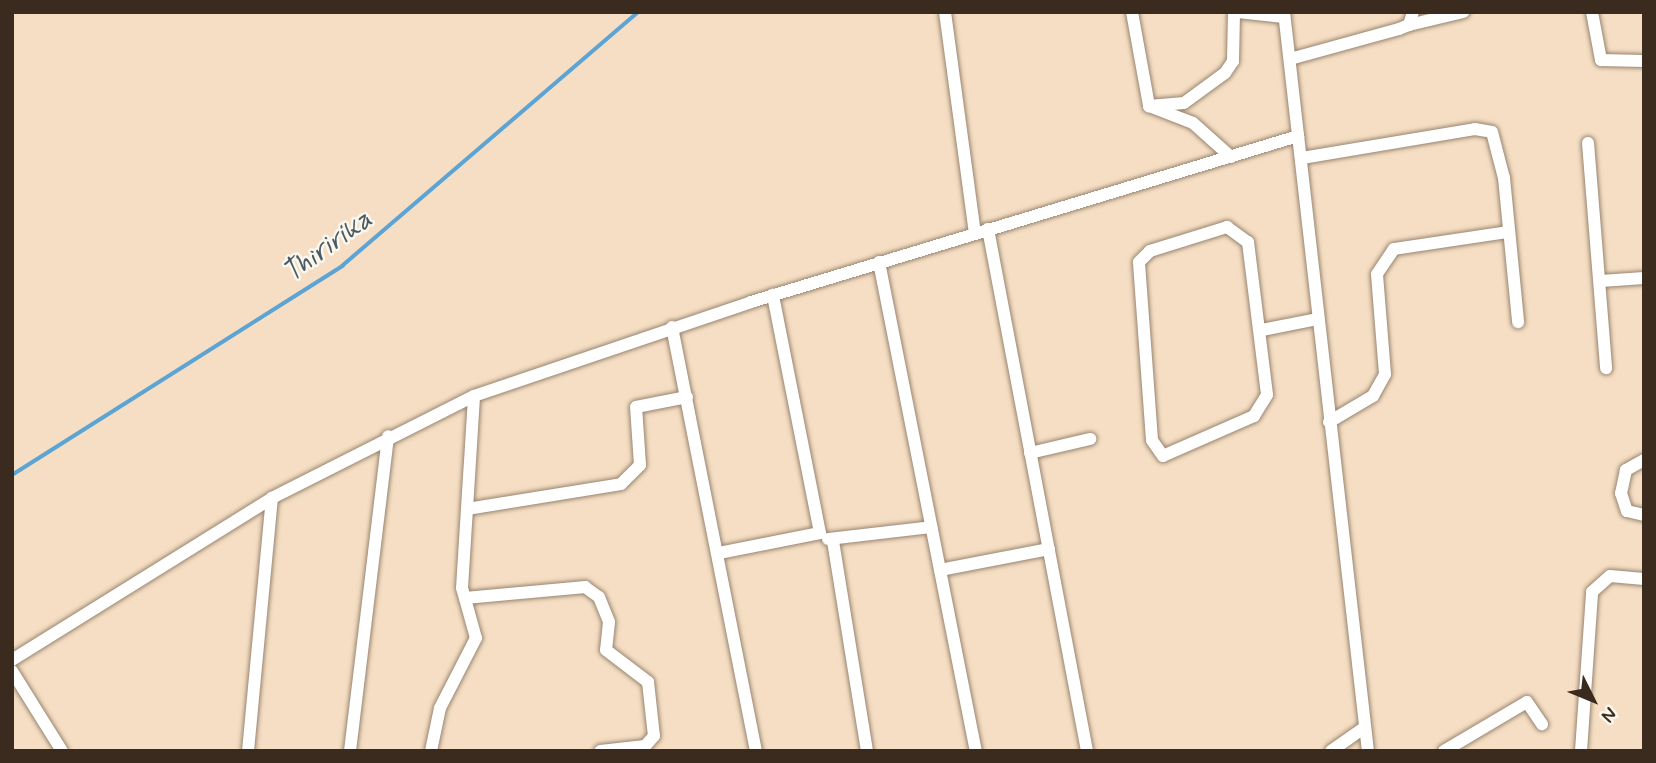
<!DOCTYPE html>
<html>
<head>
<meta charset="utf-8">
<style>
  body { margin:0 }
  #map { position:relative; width:1656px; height:763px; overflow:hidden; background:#f5dec3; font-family:Mynerve,sans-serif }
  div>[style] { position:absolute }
  .stream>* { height:3.5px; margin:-1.75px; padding:0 1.75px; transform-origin:1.75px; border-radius:1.75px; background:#5ca4d3 }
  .roads { filter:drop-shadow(0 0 2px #988470) drop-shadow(0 0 2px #988470) }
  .minor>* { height:12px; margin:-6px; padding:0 6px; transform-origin:6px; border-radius:6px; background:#fff }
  span { translate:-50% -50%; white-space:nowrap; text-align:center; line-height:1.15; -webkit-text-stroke:5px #fbf7ec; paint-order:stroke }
  .water-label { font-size:28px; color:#485b66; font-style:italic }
  .frame { position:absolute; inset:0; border:14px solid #3b2a1e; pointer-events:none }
  .north { position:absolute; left:1558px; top:665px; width:70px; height:70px; -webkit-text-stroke:5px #fbf7ec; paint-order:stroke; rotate:133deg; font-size:19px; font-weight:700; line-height:28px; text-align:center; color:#3b2a1e }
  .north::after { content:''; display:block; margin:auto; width:24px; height:32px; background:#3b2a1e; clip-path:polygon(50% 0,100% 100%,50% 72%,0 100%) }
</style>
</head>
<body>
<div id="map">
  <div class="stream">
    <i style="left:12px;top:475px;width:391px;rotate:-32.3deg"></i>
    <i style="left:342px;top:266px;width:390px;rotate:-40.6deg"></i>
  </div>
  <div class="roads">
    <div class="minor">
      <i style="left:945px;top:12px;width:223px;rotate:82.3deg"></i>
      <i style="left:1132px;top:12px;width:96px;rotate:79.7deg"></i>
      <i style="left:1149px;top:106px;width:47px;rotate:21.1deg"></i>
      <i style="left:1193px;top:123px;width:51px;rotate:41.8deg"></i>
      <i style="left:1238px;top:12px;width:46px;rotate:6.2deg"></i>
      <i style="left:1284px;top:12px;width:744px;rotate:83.52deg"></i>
      <i style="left:1592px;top:12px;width:49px;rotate:79.4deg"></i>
      <i style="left:1601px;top:60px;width:43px;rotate:1.3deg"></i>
      <i style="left:1409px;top:25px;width:56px;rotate:-13.5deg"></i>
      <i style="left:1290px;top:59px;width:113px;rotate:-15.4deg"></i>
      <i style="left:1399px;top:29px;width:11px;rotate:-22deg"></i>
      <i style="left:1409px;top:25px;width:14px;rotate:-73deg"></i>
      <i style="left:1149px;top:106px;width:35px;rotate:-5deg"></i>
      <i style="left:1184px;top:103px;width:51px;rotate:-36.2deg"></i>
      <i style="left:1225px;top:73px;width:14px;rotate:-56deg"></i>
      <i style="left:1233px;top:61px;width:49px;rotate:-88.8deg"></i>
      <i style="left:1588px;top:143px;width:226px;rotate:85.4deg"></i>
      <i style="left:1302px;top:158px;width:175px;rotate:-9.5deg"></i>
      <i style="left:1475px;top:129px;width:17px;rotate:10deg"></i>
      <i style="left:1492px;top:132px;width:48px;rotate:75.4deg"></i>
      <i style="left:1504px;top:178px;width:145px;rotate:84.4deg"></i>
      <i style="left:1227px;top:227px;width:26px;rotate:36deg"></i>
      <i style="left:1248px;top:242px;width:154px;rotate:82.9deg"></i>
      <i style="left:1267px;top:395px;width:25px;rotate:122deg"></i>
      <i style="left:1254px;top:416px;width:99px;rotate:156.3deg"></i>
      <i style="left:1163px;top:456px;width:19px;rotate:-125deg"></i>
      <i style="left:1152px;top:440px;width:178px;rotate:-94.2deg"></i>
      <i style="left:1139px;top:262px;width:16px;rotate:-45deg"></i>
      <i style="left:1150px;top:251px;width:81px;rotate:-17.3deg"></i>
      <i style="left:988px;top:229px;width:531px;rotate:79.26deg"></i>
      <i style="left:879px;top:262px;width:499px;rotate:78.8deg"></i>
      <i style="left:1601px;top:281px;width:43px;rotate:-4deg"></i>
      <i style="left:672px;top:327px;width:432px;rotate:78.8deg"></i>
      <i style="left:1262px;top:330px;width:56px;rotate:-11.3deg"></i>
      <i style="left:1329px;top:422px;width:51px;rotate:-30.6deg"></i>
      <i style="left:1373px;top:396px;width:25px;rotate:-61deg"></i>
      <i style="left:1385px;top:374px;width:100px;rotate:-94.6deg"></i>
      <i style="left:1377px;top:274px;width:30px;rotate:-56deg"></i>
      <i style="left:1394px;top:249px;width:115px;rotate:-8.5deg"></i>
      <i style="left:1030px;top:453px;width:62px;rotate:-13.1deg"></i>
      <i style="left:1644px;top:460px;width:21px;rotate:151deg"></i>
      <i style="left:1626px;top:470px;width:24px;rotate:102deg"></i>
      <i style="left:1621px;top:493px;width:19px;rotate:72deg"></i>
      <i style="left:1627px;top:511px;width:17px;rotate:13deg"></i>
      <i style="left:467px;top:509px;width:156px;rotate:-9.2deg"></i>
      <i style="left:621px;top:484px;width:27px;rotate:-45deg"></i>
      <i style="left:640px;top:465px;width:58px;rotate:-93.9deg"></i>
      <i style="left:636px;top:407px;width:52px;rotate:-11.1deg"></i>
      <i style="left:828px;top:539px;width:104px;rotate:-6.6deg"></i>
      <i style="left:833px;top:541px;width:213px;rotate:80.8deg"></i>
      <i style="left:719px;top:553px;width:103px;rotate:-11.2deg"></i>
      <i style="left:820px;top:533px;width:243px;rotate:-101.2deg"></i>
      <i style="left:940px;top:570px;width:111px;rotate:-10.9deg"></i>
      <i style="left:465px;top:598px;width:121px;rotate:-5.2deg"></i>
      <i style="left:585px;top:587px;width:17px;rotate:36deg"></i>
      <i style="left:599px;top:597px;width:27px;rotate:68deg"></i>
      <i style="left:609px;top:622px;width:28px;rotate:96deg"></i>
      <i style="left:606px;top:650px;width:53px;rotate:37.3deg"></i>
      <i style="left:648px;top:682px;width:54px;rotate:83.7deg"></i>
      <i style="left:654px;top:736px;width:13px;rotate:132deg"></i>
      <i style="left:645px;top:746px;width:45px;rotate:173.7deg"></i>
      <i style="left:12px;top:660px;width:306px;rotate:-31.9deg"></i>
      <i style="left:272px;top:498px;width:226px;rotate:-26.8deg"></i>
      <i style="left:474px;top:396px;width:293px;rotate:-18.7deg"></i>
      <i style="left:751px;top:302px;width:572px;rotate:-16.88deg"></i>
      <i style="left:12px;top:671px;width:94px;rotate:58deg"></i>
      <i style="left:248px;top:751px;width:254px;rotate:-84.6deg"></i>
      <i style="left:350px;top:751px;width:317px;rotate:-83.1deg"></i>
      <i style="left:431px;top:751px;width:44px;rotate:-78.2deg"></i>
      <i style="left:440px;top:708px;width:79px;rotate:-62.8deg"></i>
      <i style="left:476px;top:638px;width:52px;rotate:-105.6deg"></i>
      <i style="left:462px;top:588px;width:192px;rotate:-86.4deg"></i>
      <i style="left:1331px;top:751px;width:38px;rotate:-35deg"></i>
      <i style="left:1444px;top:751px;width:96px;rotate:-30.6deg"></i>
      <i style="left:1527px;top:702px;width:27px;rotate:56deg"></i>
      <i style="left:1581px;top:751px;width:159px;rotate:-86deg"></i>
      <i style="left:1592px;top:592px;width:24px;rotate:-42deg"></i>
      <i style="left:1610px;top:576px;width:34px;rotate:5deg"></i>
    </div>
  </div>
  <div class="water-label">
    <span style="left:328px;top:247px;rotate:-36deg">Thiririka</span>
  </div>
  <div class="frame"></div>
  <div class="north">N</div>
</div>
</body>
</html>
